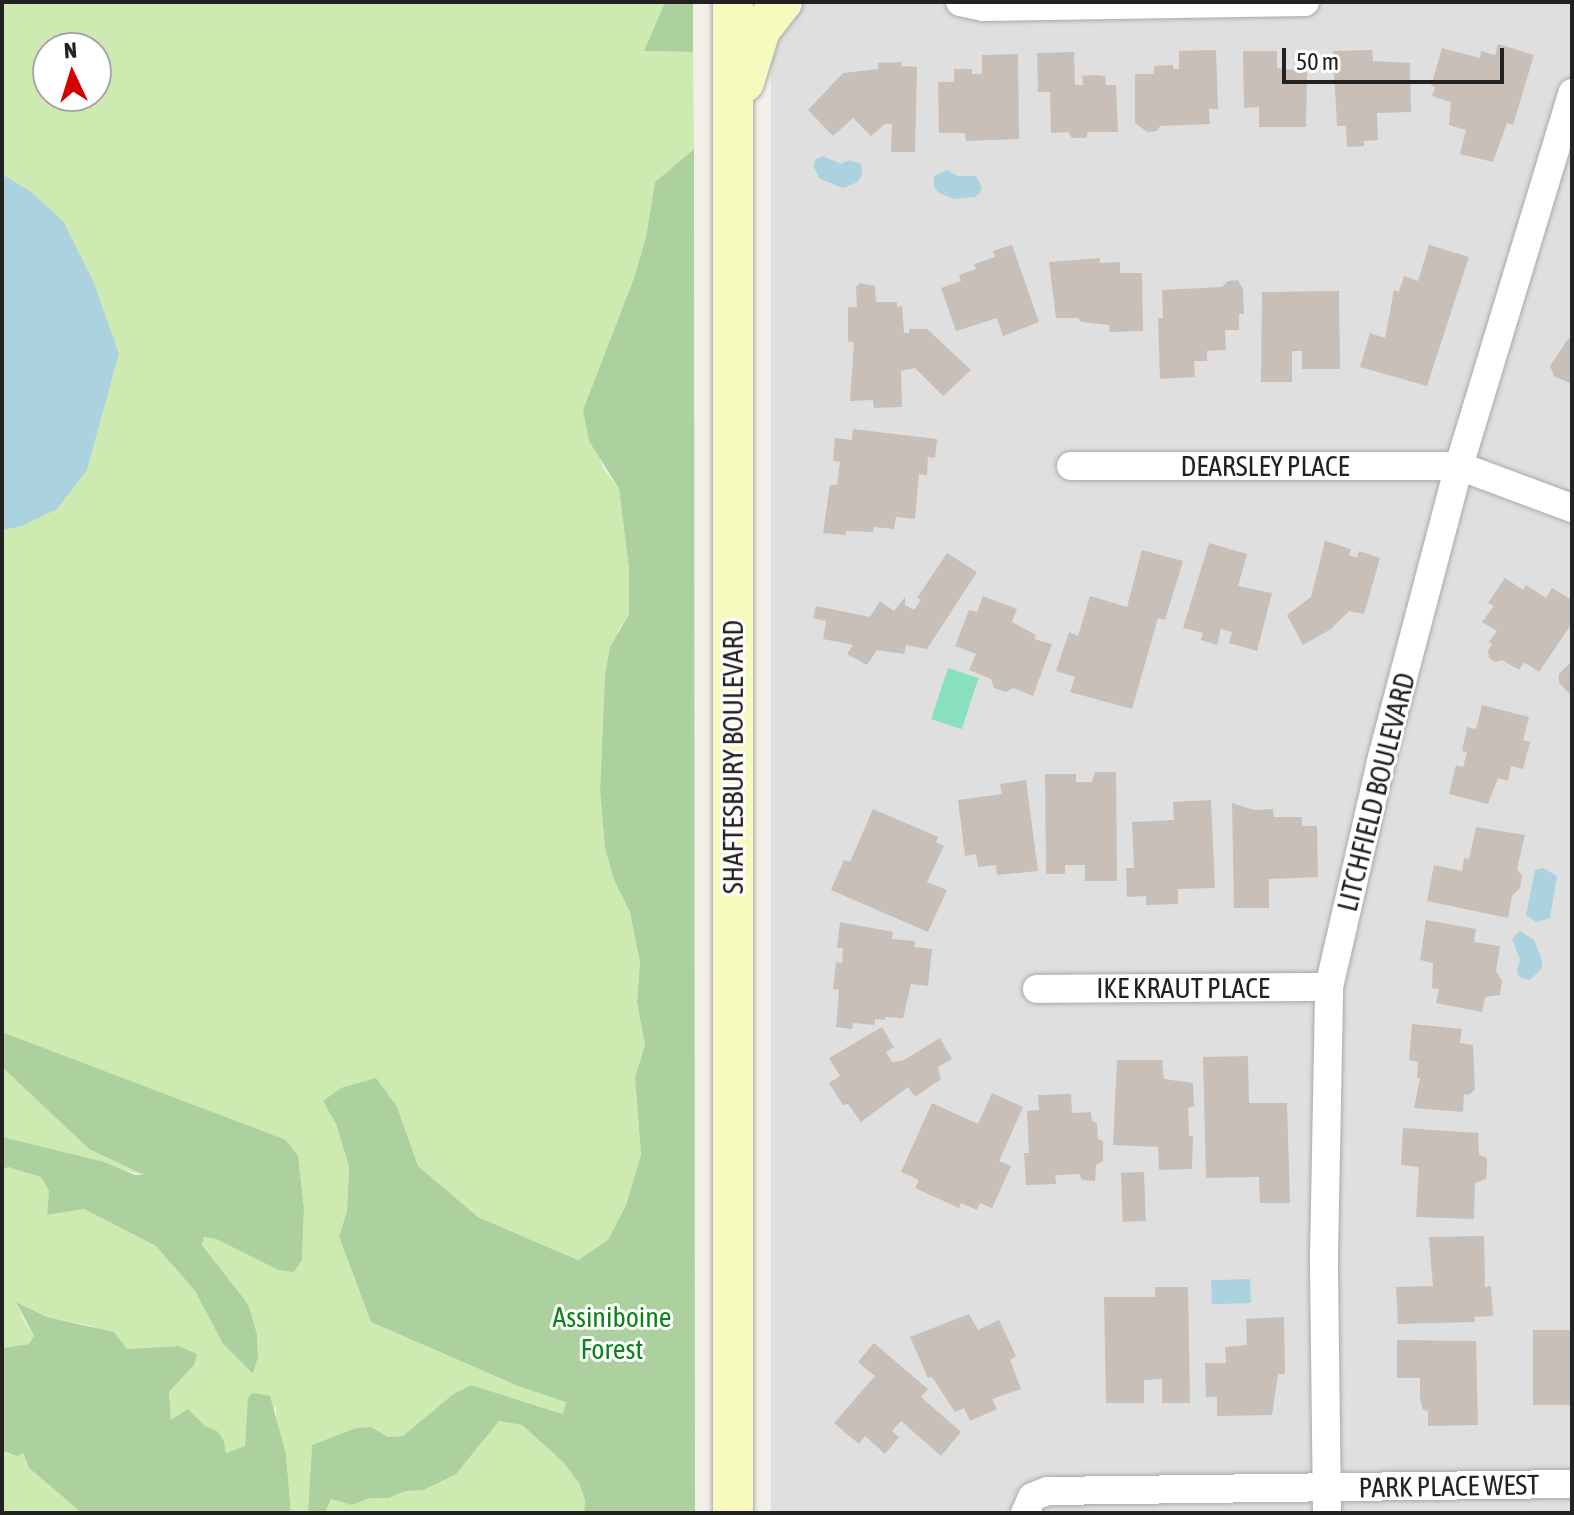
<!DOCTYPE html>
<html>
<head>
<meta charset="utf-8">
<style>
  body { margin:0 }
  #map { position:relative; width:1574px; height:1515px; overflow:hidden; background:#f2efe9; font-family:"Asap Condensed",sans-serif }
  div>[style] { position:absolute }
  .residential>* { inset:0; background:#e0dfdf; transform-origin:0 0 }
  .grass>* { inset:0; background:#cdebb0 }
  .forest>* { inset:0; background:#add19e }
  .pitch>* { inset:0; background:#88e0be; transform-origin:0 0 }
  .water>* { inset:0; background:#aad3df; transform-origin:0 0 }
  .building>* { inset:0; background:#c7bfb8; transform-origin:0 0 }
  .roads { filter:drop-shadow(0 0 2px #a9a9a9) drop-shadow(0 0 2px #a9a9a9) }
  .street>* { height:28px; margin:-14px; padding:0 14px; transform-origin:14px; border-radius:14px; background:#fff }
  .secondary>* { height:40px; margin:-20px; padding:0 20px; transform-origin:20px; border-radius:20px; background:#f7fabf }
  span { translate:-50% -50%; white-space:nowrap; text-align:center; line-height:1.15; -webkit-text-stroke:6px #fff; paint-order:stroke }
  .street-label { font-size:28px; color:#222 }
  .park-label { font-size:28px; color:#0c8416 }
  .frame { position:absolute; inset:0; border:4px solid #222; pointer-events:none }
  .north { position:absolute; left:32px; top:32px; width:80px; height:80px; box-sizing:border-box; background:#fff; border:2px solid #a7a7a7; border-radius:50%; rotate:356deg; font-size:22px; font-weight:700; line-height:32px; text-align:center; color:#222 }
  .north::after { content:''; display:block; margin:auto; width:28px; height:36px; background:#d40000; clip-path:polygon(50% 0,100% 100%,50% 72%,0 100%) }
  .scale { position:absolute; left:1282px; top:48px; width:222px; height:36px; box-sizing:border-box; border:4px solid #222; border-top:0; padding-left:10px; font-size:24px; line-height:28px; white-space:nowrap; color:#222; -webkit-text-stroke:6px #fff; paint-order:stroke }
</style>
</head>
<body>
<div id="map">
  <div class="residential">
    <i style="left:771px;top:2px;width:801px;height:1511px"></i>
  </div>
  <div class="grass">
    <i style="clip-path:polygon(evenodd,2px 2px,665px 2px,644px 51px,693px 52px,694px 149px,655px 182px,646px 237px,634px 278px,583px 410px,603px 468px,619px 489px,629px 569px,629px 614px,618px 631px,605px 676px,600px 791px,605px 848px,614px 880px,630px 912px,640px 963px,637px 1002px,645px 1045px,635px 1077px,641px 1155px,626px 1205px,608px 1240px,578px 1260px,478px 1217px,418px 1166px,397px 1107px,324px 1101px,336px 1124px,349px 1167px,347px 1211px,339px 1237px,371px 1322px,518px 1386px,566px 1401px,564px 1414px,471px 1385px,452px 1395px,403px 1436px,388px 1437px,371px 1427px,356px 1428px,312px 1445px,308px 1513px,291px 1513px,286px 1454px,276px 1424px,276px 1406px,245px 1446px,226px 1453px,224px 1440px,217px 1431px,171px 1420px,169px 1392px,194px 1365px,177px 1346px,127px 1349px,93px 1326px,47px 1317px,17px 1303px,23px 1319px,34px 1336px,29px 1344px,2px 1348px,2px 1170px,8px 1167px,41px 1177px,49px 1191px,47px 1215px,84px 1209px,156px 1246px,195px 1291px,223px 1344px,253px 1374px,258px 1357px,257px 1334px,248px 1304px,202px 1245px,204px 1237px,216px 1239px,278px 1270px,302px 1260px,304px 1208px,298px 1156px,286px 1140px,2px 1034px,2px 530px,20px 527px,87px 470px,119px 354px,30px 191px,2px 174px,2px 2px,48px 48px,96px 48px,96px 96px,48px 96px,48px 48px)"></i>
    <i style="clip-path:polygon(2px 1067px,89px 1149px,146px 1176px,2px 1137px)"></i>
    <i style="clip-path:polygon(499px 1421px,522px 1425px,563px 1462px,579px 1483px,585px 1500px,584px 1513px,325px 1513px,331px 1499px,352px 1505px,370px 1498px,389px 1498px,405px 1491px,423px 1490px)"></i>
    <i style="clip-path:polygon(2px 1451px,9px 1455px,23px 1452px,29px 1468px,82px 1513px,2px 1513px)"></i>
  </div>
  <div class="forest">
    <i style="clip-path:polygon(665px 2px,693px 2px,693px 52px,644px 51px)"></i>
    <i style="clip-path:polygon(694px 149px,695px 1513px,584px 1513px,585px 1500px,579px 1483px,563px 1462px,522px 1425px,499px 1421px,456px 1474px,438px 1483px,423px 1490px,405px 1491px,389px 1498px,370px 1498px,352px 1505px,331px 1499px,325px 1513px,308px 1513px,312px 1445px,356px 1428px,371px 1427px,388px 1437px,403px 1436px,452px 1395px,471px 1385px,563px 1414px,566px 1402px,518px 1386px,371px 1322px,339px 1237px,347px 1211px,349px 1167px,336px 1124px,323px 1101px,341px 1088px,376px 1078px,397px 1107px,418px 1166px,478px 1217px,578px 1260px,608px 1240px,626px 1205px,641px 1155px,635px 1077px,645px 1045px,637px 1002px,640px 963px,630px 912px,614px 880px,605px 848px,600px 791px,605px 676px,610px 647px,629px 614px,629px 569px,619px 489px,589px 441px,583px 410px,634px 278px,646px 237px,655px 182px)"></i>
    <i style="clip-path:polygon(4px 1033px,286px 1140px,298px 1156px,304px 1208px,302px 1260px,294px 1272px,278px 1270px,216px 1239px,204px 1237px,202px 1245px,248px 1304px,257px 1334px,258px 1357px,253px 1374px,223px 1344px,195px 1291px,156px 1246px,84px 1209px,47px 1215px,49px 1191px,41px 1177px,8px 1167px,2px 1170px,2px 1137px,104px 1162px,135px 1175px,144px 1175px,89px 1149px,2px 1067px)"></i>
    <i style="clip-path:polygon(16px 1302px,47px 1317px,114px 1332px,127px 1349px,178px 1346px,197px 1354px,194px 1365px,169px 1392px,171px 1420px,188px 1409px,205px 1426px,217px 1431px,224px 1440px,226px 1453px,245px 1446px,248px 1398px,252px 1393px,270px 1396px,286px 1454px,291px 1513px,82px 1513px,29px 1468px,23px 1453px,17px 1456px,2px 1451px,2px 1348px,29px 1344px,34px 1336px)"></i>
  </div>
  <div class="pitch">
    <i style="left:948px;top:668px;width:32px;height:54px;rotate:18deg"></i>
  </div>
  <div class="water">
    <i style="clip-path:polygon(823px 156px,841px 164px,849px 160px,861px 164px,862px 175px,858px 182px,843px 188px,820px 179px,813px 166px,816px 159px)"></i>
    <i style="clip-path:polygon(947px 170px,958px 176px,976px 176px,982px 187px,980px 193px,975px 197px,954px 199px,939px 193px,934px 187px,934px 176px)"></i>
    <i style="clip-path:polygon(2px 174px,30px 191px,63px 221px,93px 281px,119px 354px,87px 470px,57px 509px,20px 527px,2px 530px)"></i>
    <i style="clip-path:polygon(1543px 868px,1557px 876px,1550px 918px,1536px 922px,1526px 915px,1535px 870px)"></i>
    <i style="clip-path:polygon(1520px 931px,1534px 940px,1542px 960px,1542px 968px,1530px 980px,1519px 977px,1517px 970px,1520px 960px,1512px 939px)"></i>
    <i style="left:1250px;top:1279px;width:24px;height:39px;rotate:88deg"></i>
  </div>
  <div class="building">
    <i style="clip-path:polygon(1498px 44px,1534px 55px,1513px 125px,1507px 123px,1493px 162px,1460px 154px,1466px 130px,1449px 125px,1451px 102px,1432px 96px,1435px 87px,1431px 86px,1442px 48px,1480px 58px,1481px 51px,1495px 55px)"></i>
    <i style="clip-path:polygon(1216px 50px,1218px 109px,1209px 109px,1210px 124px,1160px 126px,1157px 131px,1147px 132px,1135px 123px,1135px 74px,1154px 74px,1154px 66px,1173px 65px,1173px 69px,1179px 69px,1179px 51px)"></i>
    <i style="clip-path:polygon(1372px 50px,1373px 61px,1410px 63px,1411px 112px,1377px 113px,1378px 140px,1364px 141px,1364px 146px,1347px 147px,1346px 126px,1337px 126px,1333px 51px)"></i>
    <i style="clip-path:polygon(1243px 51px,1277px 51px,1277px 68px,1307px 72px,1306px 127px,1259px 127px,1259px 107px,1244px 108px)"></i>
    <i style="clip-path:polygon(1074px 52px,1075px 85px,1083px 85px,1082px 76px,1095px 75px,1105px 76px,1106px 85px,1116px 85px,1118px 132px,1088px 132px,1086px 138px,1072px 138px,1068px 132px,1051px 133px,1050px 92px,1038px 92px,1037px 53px)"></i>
    <i style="clip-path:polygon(1018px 54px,1019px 139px,966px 141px,965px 133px,939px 133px,938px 82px,954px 82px,954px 69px,972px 69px,972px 74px,982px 74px,982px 55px)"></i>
    <i style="clip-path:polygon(902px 62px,901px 66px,917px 67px,915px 152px,891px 152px,892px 124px,885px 124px,871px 136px,853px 118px,833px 136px,808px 110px,843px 73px,878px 69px,878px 63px)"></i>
    <i style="clip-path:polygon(1012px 245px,1039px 322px,1003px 336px,997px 318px,956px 331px,941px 288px,961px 281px,959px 275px,976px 269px,974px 264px,995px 257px,993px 251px)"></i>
    <i style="clip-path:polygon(1429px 245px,1469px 257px,1427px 386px,1360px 367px,1370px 333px,1385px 338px,1394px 290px,1399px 292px,1404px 276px,1418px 281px)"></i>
    <i style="clip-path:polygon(1100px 258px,1100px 263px,1120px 262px,1120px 273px,1142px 273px,1143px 331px,1110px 332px,1109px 325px,1081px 322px,1078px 318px,1056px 318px,1049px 262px)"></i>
    <i style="clip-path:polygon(1238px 280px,1243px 290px,1244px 314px,1239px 314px,1239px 330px,1225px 330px,1226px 350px,1207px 351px,1207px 361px,1194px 361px,1195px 377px,1160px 379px,1158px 318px,1163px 318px,1162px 290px,1222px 287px,1228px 281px)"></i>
    <i style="clip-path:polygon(860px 283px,875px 286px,876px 302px,897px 302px,897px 307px,902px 306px,904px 333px,909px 333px,909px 329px,927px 329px,971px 370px,943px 396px,915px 368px,901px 371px,902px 407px,874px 408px,873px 400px,850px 401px,854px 342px,848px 342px,848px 307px,857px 307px,856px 287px)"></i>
    <i style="clip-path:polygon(1339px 291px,1340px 369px,1302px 369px,1302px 351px,1292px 351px,1292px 382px,1261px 382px,1262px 292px)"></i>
    <i style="clip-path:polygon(1568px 339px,1572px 339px,1572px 384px,1554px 376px,1550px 366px)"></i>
    <i style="clip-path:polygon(853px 429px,937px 439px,935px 458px,928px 457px,927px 475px,919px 474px,915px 519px,896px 517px,894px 529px,874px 527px,873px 532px,846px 531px,846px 535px,823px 533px,830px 485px,837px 485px,840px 462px,833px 461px,835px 438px,852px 440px)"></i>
    <i style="clip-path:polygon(1325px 541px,1351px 549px,1349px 555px,1357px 558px,1359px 551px,1380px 558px,1364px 614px,1349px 611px,1331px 629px,1303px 645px,1287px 615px,1311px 597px)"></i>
    <i style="clip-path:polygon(1209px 543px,1247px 554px,1238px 586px,1272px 593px,1257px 651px,1229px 643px,1232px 632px,1221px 629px,1217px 645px,1201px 640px,1203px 633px,1183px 628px)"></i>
    <i style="clip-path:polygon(1142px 550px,1183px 561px,1165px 620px,1158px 618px,1132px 709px,1070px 692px,1075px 677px,1056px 671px,1069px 632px,1078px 636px,1090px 596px,1127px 607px)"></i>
    <i style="clip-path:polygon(947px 553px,977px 572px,927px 649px,906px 645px,904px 654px,877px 650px,867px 665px,847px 654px,853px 645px,823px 639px,826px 621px,813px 618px,816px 606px,870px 617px,880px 601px,894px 611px,905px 597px,905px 605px,914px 610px,921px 600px,917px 598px)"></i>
    <i style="clip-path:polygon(1505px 578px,1523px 590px,1526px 585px,1546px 598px,1552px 588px,1572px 600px,1572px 623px,1539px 672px,1524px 662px,1519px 670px,1502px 660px,1495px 662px,1489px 658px,1488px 651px,1492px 644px,1489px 642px,1497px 631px,1482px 622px,1494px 606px,1488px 603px)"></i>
    <i style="clip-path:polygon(983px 596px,1017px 609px,1012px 622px,1036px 635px,1034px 639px,1052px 644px,1033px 696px,1013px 688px,1006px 692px,994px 688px,991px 679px,969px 670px,976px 654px,955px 646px,969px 610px,977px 612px)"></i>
    <i style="clip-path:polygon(1572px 661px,1572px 696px,1559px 683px,1559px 674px)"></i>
    <i style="clip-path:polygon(1482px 705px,1529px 717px,1523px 740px,1530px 742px,1523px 769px,1511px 766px,1508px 781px,1498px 778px,1488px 804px,1449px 794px,1456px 765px,1463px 767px,1467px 752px,1462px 751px,1467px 727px,1476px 729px)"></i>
    <i style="clip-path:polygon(1095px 772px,1116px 772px,1117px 881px,1085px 881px,1085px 865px,1065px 865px,1065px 874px,1046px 874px,1045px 774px,1076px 774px,1076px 782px,1092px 782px)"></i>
    <i style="clip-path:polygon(1026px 780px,1038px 871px,997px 875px,996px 865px,978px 867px,976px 854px,965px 856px,958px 800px,1002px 794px,1000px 784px)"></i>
    <i style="clip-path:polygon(1211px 800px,1215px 888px,1178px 889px,1178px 904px,1146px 905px,1146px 896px,1127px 897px,1126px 868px,1134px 868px,1132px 822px,1174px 820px,1173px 802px)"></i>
    <i style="clip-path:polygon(1232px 803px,1254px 810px,1273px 809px,1274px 817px,1302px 817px,1302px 826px,1317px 826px,1318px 877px,1269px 879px,1269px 908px,1234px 908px)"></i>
    <i style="clip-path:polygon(873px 809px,938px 837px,936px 842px,944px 846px,927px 882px,947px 890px,928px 932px,831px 890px,844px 860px,850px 862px)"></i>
    <i style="clip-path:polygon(1476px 827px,1525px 835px,1517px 869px,1522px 876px,1520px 888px,1512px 896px,1508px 918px,1427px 901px,1434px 865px,1462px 871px,1464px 858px,1469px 859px)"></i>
    <i style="clip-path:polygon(1426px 920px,1476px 929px,1474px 942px,1500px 946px,1496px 971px,1502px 981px,1500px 995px,1485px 997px,1482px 1012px,1436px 1003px,1439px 989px,1432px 988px,1433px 963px,1420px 960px)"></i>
    <i style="clip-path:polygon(840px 922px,893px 932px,892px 939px,915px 941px,914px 947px,932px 949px,928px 986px,911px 984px,903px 1018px,885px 1017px,885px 1020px,875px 1019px,875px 1025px,853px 1023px,852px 1029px,836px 1027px,839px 990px,833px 989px,836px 962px,842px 963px,843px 948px,837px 948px)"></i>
    <i style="clip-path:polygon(1412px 1024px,1462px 1029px,1460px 1043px,1473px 1045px,1475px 1089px,1469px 1095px,1464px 1094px,1463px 1112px,1414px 1108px,1420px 1078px,1417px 1078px,1418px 1062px,1409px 1060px)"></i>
    <i style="clip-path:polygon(882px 1027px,894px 1047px,886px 1052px,892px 1062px,902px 1061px,940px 1038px,952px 1059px,938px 1067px,941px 1079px,915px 1097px,908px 1087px,861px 1122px,848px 1104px,843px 1105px,829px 1083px,840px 1076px,829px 1058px)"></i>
    <i style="clip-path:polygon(1248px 1056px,1249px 1103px,1287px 1103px,1290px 1203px,1260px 1203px,1259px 1177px,1206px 1178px,1203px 1057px)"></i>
    <i style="clip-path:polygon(1117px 1060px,1162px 1060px,1164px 1079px,1193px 1083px,1194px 1106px,1188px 1108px,1189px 1136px,1193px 1136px,1192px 1169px,1159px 1170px,1158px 1147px,1113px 1145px)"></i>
    <i style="clip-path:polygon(992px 1093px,1023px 1107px,999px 1161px,1011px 1166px,992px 1208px,980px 1203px,977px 1210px,961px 1203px,959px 1208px,915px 1188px,919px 1180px,901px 1172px,932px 1103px,978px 1124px)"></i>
    <i style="clip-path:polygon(1071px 1094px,1072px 1113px,1091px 1112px,1092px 1121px,1097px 1123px,1098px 1139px,1103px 1141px,1103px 1161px,1096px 1165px,1095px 1181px,1082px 1180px,1079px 1174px,1055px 1175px,1056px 1184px,1026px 1185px,1024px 1153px,1029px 1153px,1027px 1111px,1039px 1110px,1038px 1095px)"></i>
    <i style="clip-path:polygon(1403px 1128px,1478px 1133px,1479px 1155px,1487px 1158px,1487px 1166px,1486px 1179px,1475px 1183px,1474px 1219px,1416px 1217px,1419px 1167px,1401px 1165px)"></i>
    <i style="left:1144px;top:1172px;width:49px;height:23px;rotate:88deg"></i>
    <i style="clip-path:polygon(1484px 1236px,1485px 1287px,1491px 1286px,1493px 1316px,1474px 1317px,1475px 1322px,1398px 1324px,1396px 1287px,1433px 1286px,1429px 1237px)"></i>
    <i style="clip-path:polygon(1155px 1287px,1188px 1287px,1190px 1403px,1162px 1403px,1162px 1379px,1144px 1380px,1144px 1403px,1106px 1403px,1104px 1297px,1155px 1297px)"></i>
    <i style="clip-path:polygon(969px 1314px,978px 1330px,999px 1320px,1016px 1356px,1010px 1360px,1021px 1389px,992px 1399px,997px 1409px,970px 1421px,964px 1408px,955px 1412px,932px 1377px,928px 1378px,910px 1337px)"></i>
    <i style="clip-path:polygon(1284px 1317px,1285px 1374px,1278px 1374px,1272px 1415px,1217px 1416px,1217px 1397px,1206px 1397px,1205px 1363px,1226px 1363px,1225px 1347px,1247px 1345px,1246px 1319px)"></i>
    <i style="left:1533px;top:1330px;width:39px;height:75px"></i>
    <i style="clip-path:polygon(1397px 1340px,1476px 1341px,1478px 1425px,1428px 1426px,1428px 1411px,1423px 1410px,1420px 1398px,1420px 1378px,1397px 1378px)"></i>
    <i style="clip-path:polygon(874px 1343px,928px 1389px,921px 1397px,961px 1432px,941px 1456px,901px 1421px,892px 1431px,899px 1437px,885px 1454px,865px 1436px,859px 1444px,834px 1423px,875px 1376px,858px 1362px)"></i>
  </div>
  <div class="roads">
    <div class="street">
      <i style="left:960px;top:2px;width:24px;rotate:12deg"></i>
      <i style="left:983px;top:7px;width:322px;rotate:-0.9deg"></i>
      <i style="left:1071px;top:466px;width:388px"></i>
      <i style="left:1459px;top:466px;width:121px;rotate:20.4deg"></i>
      <i style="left:1037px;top:989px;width:292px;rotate:-0.4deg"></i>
      <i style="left:1025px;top:1513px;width:17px;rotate:-66deg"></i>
      <i style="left:1032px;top:1497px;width:17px;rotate:-21deg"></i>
      <i style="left:1048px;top:1491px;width:524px;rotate:-0.77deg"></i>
      <i style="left:1327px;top:1513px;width:257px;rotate:-90.7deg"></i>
      <i style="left:1324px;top:1256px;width:269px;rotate:-88.9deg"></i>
      <i style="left:1329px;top:987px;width:232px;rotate:-77deg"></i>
      <i style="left:1381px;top:761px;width:305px;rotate:-75.2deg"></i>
      <i style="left:1459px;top:466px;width:390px;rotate:-73.1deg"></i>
    </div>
    <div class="secondary">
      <i style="left:733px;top:2px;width:1511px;rotate:90deg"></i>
      <i style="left:744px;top:82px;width:54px;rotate:-72.9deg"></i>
      <i style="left:760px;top:30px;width:36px;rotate:-52deg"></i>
    </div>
  </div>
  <div class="street-label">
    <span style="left:1265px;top:466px">DEARSLEY PLACE</span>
    <span style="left:733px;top:757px;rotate:-90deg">SHAFTESBURY BOULEVARD</span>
    <span style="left:1376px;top:792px;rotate:-76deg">LITCHFIELD BOULEVARD</span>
    <span style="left:1183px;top:988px">IKE KRAUT PLACE</span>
    <span style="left:1449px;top:1486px;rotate:-1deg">PARK PLACE WEST</span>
  </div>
  <div class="park-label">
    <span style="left:612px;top:1333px">Assiniboine<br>Forest</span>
  </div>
  <div class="frame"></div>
  <div class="north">N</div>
  <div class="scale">50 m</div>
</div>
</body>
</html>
